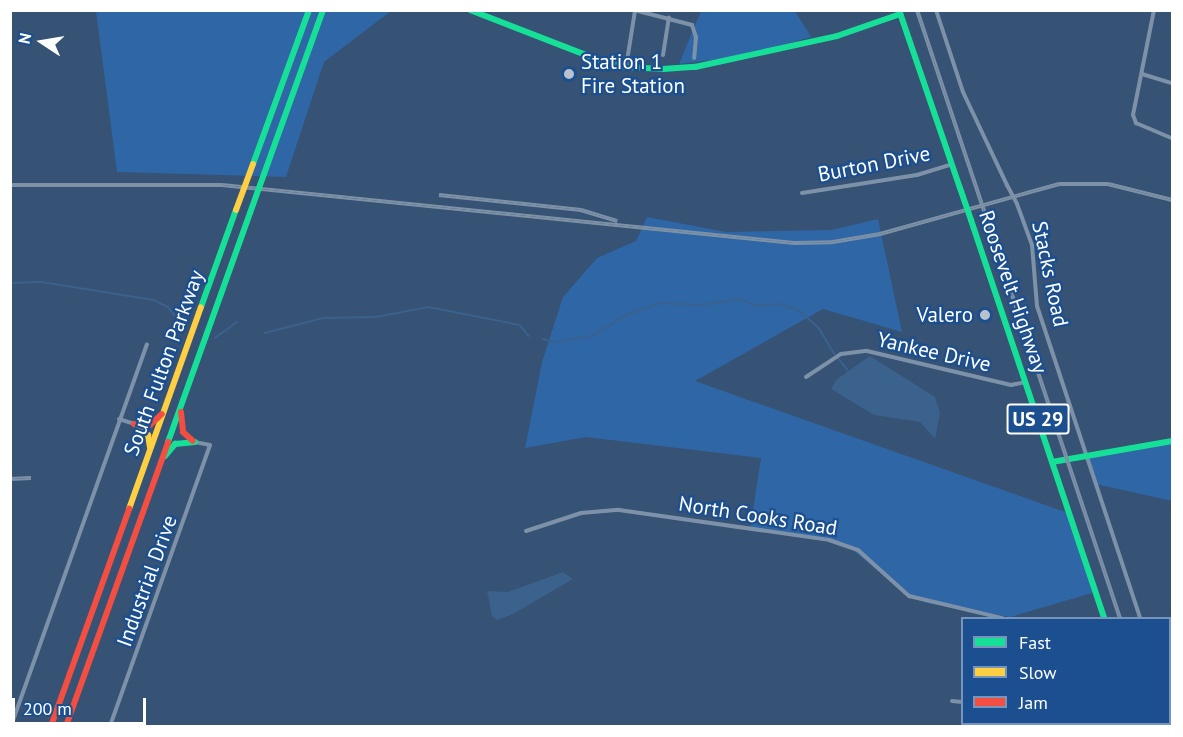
<!DOCTYPE html>
<html>
<head>
<meta charset="utf-8">
<style>
  body { margin:0 }
  #map { position:relative; width:1183px; height:737px; overflow:hidden; background:#365274; font-family:"PT Sans",sans-serif }
  div>[style] { position:absolute }
  .green>* { inset:0; background:#2f66a5 }
  .water>* { inset:0; background:#3b618d }
  .stream>* { height:1.5px; margin:-0.75px; padding:0 0.75px; transform-origin:0.75px; border-radius:0.75px; background:#3b618d }
  .street>* { height:4px; margin:-2px; padding:0 2px; transform-origin:2px; border-radius:2px; background:#7d92a8 }
  .fast>* { height:6px; margin:-3px; padding:0 3px; transform-origin:3px; border-radius:3px; background:#16e098 }
  .slow>* { height:6px; margin:-3px; padding:0 3px; transform-origin:3px; border-radius:3px; background:#ffcf43 }
  .jam>* { height:6px; margin:-3px; padding:0 3px; transform-origin:3px; border-radius:3px; background:#f24e42 }
  .rail>* { height:4px; margin-top:-2px; transform-origin:0; background:repeating-linear-gradient(90deg,#1b4f8f 0 4.5px,#7e92a7 0 9px); box-sizing:border-box; border-block:2px solid #7e92a7 }
  .street-bridge>* { height:4px; margin:-2px; padding:0 2px; transform-origin:2px; border-radius:2px; background:#7d92a8 }
  .fast-bridge>* { height:6px; margin:-3px; padding:0 3px; transform-origin:3px; border-radius:3px; background:#16e098 }
  .slow-bridge>* { height:6px; margin:-3px; padding:0 3px; transform-origin:3px; border-radius:3px; background:#ffcf43 }
  .dots>* { width:16px; height:16px; translate:-50% -50%; box-sizing:border-box; border:3px solid #1b4f8f; border-radius:50% }
  span { translate:-50% -50%; white-space:nowrap; text-align:center; line-height:1.15; -webkit-text-stroke:4.5px #1b4f8f; paint-order:stroke }
  .shield-label span { padding:2px 4px; background:#1b4f8f; border:2px solid; border-radius:4px; -webkit-text-stroke-width:0 }
  .shield-label { font-size:20px; color:#fff; font-weight:700 }
  .poi-label { font-size:21px; color:#fff }
  .left { translate:0 -50%; text-align:left }
  .right { translate:-100% -50%; text-align:right }
  .street-label { font-size:21px; color:#fff }
  .frame { position:absolute; inset:0; border:12px solid #fff; pointer-events:none }
  .legend { position:absolute; left:961px; top:617px; width:210px; height:108px; box-sizing:border-box; background:#1b4f8f; border:2px solid #7695bc; margin:0; padding:8px 10px; list-style:none; font-size:18px; color:#fff }
  .legend li { display:flex; align-items:center; gap:12px; height:30px }
  .legend b { width:30px; border:2px solid #7695bc }
  .north { position:absolute; left:12px; top:12px; width:60px; height:60px; -webkit-text-stroke:4px #1b4f8f; paint-order:stroke; rotate:282deg; font-size:16px; font-weight:700; line-height:24px; text-align:center; color:#fff }
  .north::after { content:''; display:block; margin:auto; width:21px; height:27px; background:#fff; clip-path:polygon(50% 0,100% 100%,50% 72%,0 100%) }
  .scale { position:absolute; left:12px; top:698px; width:134px; height:27px; box-sizing:border-box; border:3px solid #fff; border-top:0; padding-left:8px; font-size:18px; line-height:21px; white-space:nowrap; color:#fff; -webkit-text-stroke:4px #1b4f8f; paint-order:stroke }
</style>
</head>
<body>
<div id="map">
  <div class="green">
    <i style="clip-path:polygon(96px 11px,391px 11px,324px 62px,286px 177px,117px 172px)"></i>
    <i style="clip-path:polygon(701px 11px,795px 11px,811px 37px,744px 56px,679px 64px)"></i>
    <i style="clip-path:polygon(647px 217px,726px 232px,831px 230px,878px 219px,902px 332px,823px 309px,695px 381px,1068px 513px,1099px 591px,1010px 617px,927px 603px,905px 593px,844px 543px,750px 529px,761px 458px,586px 437px,525px 448px,542px 362px,563px 297px,597px 258px,636px 241px)"></i>
    <i style="clip-path:polygon(1172px 441px,1172px 501px,1096px 484px,1087px 454px)"></i>
  </div>
  <div class="water">
    <i style="clip-path:polygon(870px 356px,935px 397px,940px 413px,935px 439px,920px 422px,874px 415px,831px 389px,837px 379px)"></i>
    <i style="clip-path:polygon(563px 572px,573px 579px,513px 614px,497px 620px,492px 616px,487px 591px,508px 592px)"></i>
  </div>
  <div class="stream">
    <i style="left:10px;top:283px;width:32px;rotate:-2deg"></i>
    <i style="left:42px;top:282px;width:113px;rotate:9.1deg"></i>
    <i style="left:154px;top:300px;width:16px;rotate:27deg"></i>
    <i style="left:168px;top:307px;width:25px;rotate:50deg"></i>
    <i style="left:265px;top:333px;width:60px;rotate:-14.5deg"></i>
    <i style="left:323px;top:318px;width:53px;rotate:-1.1deg"></i>
    <i style="left:376px;top:317px;width:54px;rotate:-10.7deg"></i>
    <i style="left:429px;top:307px;width:93px;rotate:11.2deg"></i>
    <i style="left:520px;top:325px;width:14px;rotate:51deg"></i>
    <i style="left:215px;top:338px;width:27px;rotate:-36deg"></i>
    <i style="left:543px;top:339px;width:12px;rotate:14deg"></i>
    <i style="left:559px;top:342px;width:36px;rotate:-11deg"></i>
    <i style="left:594px;top:335px;width:38px;rotate:-32deg"></i>
    <i style="left:626px;top:315px;width:36px;rotate:-19deg"></i>
    <i style="left:660px;top:303px;width:42px;rotate:2.7deg"></i>
    <i style="left:702px;top:305px;width:39px;rotate:-9deg"></i>
    <i style="left:741px;top:299px;width:13px;rotate:27deg"></i>
    <i style="left:753px;top:305px;width:27px;rotate:-2deg"></i>
    <i style="left:780px;top:304px;width:20px;rotate:18deg"></i>
    <i style="left:799px;top:310px;width:27px;rotate:42deg"></i>
    <i style="left:819px;top:328px;width:31px;rotate:59deg"></i>
    <i style="left:839px;top:359px;width:14px;rotate:51deg"></i>
  </div>
  <div class="street">
    <i style="left:634px;top:10px;width:60px;rotate:14.5deg"></i>
    <i style="left:692px;top:25px;width:13px;rotate:72deg"></i>
    <i style="left:696px;top:37px;width:21px;rotate:95deg"></i>
    <i style="left:936px;top:10px;width:86px;rotate:71.8deg"></i>
    <i style="left:963px;top:92px;width:103px;rotate:64.7deg"></i>
    <i style="left:1154px;top:10px;width:107px;rotate:101.3deg"></i>
    <i style="left:1133px;top:115px;width:9px;rotate:69deg"></i>
    <i style="left:1136px;top:123px;width:39px;rotate:23deg"></i>
    <i style="left:663px;top:55px;width:38px;rotate:-81deg"></i>
    <i style="left:626px;top:67px;width:57px;rotate:-80.9deg"></i>
    <i style="left:1142px;top:74px;width:31px;rotate:17deg"></i>
    <i style="left:802px;top:193px;width:116px;rotate:-8.9deg"></i>
    <i style="left:917px;top:175px;width:37px;rotate:-17deg"></i>
    <i style="left:1017px;top:204px;width:44px;rotate:69.9deg"></i>
    <i style="left:1032px;top:245px;width:61px;rotate:85.3deg"></i>
    <i style="left:1037px;top:306px;width:329px;rotate:71.7deg"></i>
    <i style="left:806px;top:377px;width:42px;rotate:-33.3deg"></i>
    <i style="left:841px;top:354px;width:26px;rotate:-7deg"></i>
    <i style="left:867px;top:351px;width:148px;rotate:13.3deg"></i>
    <i style="left:1011px;top:385px;width:15px;rotate:-11deg"></i>
    <i style="left:119px;top:419px;width:16px;rotate:18deg"></i>
    <i style="left:526px;top:531px;width:58px;rotate:-18.1deg"></i>
    <i style="left:581px;top:513px;width:38px;rotate:-5deg"></i>
    <i style="left:619px;top:510px;width:212px;rotate:8.1deg"></i>
    <i style="left:829px;top:540px;width:31px;rotate:19deg"></i>
    <i style="left:858px;top:550px;width:69px;rotate:42deg"></i>
    <i style="left:909px;top:596px;width:96px;rotate:13.3deg"></i>
    <i style="left:952px;top:701px;width:10px;rotate:6deg"></i>
    <i style="left:1170px;top:720px;width:6px;rotate:81deg"></i>
    <i style="left:11px;top:726px;width:405px;rotate:-70.4deg"></i>
    <i style="left:110px;top:726px;width:298px;rotate:-70.4deg"></i>
    <i style="left:210px;top:445px;width:15px;rotate:-169deg"></i>
  </div>
  <div class="fast">
    <i style="left:470px;top:10px;width:133px;rotate:21.2deg"></i>
    <i style="left:594px;top:58px;width:33px;rotate:16deg"></i>
    <i style="left:626px;top:67px;width:37px;rotate:3deg"></i>
    <i style="left:663px;top:69px;width:32px;rotate:-4deg"></i>
    <i style="left:695px;top:67px;width:145px;rotate:-12.3deg"></i>
    <i style="left:837px;top:36px;width:67px;rotate:-19.2deg"></i>
    <i style="left:899px;top:10px;width:188px;rotate:71.1deg"></i>
    <i style="left:253px;top:164px;width:164px;rotate:-70deg"></i>
    <i style="left:264px;top:174px;width:174px;rotate:-70.2deg"></i>
    <i style="left:971px;top:220px;width:420px;rotate:71.5deg"></i>
    <i style="left:201px;top:307px;width:103px;rotate:-70.2deg"></i>
    <i style="left:168px;top:442px;width:243px;rotate:-70.3deg"></i>
    <i style="left:165px;top:456px;width:16px;rotate:-50deg"></i>
    <i style="left:175px;top:444px;width:20px;rotate:-6deg"></i>
    <i style="left:1052px;top:462px;width:122px;rotate:-9.9deg"></i>
    <i style="left:1139px;top:724px;width:2px;rotate:63deg"></i>
  </div>
  <div class="slow">
    <i style="left:136px;top:425px;width:16px;rotate:40deg"></i>
    <i style="left:148px;top:435px;width:12px;rotate:81deg"></i>
    <i style="left:129px;top:509px;width:214px;rotate:-70.4deg"></i>
  </div>
  <div class="jam">
    <i style="left:181px;top:412px;width:20px;rotate:84deg"></i>
    <i style="left:183px;top:432px;width:13px;rotate:42deg"></i>
    <i style="left:134px;top:424px;width:16px;rotate:4deg"></i>
    <i style="left:150px;top:425px;width:16px;rotate:-43deg"></i>
    <i style="left:51px;top:726px;width:231px;rotate:-70.2deg"></i>
    <i style="left:66px;top:726px;width:302px;rotate:-70.2deg"></i>
  </div>
  <div class="rail">
    <i style="left:917px;top:10px;width:641px;rotate:71.54deg"></i>
    <i style="left:10px;top:185px;width:212px"></i>
    <i style="left:222px;top:185px;width:575px;rotate:5.79deg"></i>
    <i style="left:794px;top:243px;width:39px;rotate:-1deg"></i>
    <i style="left:833px;top:242px;width:48px;rotate:-9.7deg"></i>
    <i style="left:880px;top:234px;width:186px;rotate:-15.6deg"></i>
    <i style="left:1059px;top:184px;width:49px"></i>
    <i style="left:1108px;top:184px;width:66px;rotate:14deg"></i>
    <i style="left:439px;top:195px;width:143px;rotate:6deg"></i>
    <i style="left:581px;top:210px;width:38px;rotate:17deg"></i>
    <i style="left:10px;top:479px;width:21px;rotate:-3deg"></i>
    <i style="left:1155px;top:724px;width:2px;rotate:63deg"></i>
  </div>
  <div class="street-bridge">
    <i style="left:1007px;top:185px;width:21px;rotate:62deg"></i>
  </div>
  <div class="fast-bridge">
    <i style="left:960px;top:188px;width:34px;rotate:71deg"></i>
    <i style="left:250px;top:213px;width:41px;rotate:-70.3deg"></i>
  </div>
  <div class="slow-bridge">
    <i style="left:236px;top:210px;width:49px;rotate:-69.7deg"></i>
  </div>
  <div class="dots">
    <i style="left:569px;top:74px;background:#b9c2ce"></i>
    <i style="left:985px;top:315px;background:#b9c2ce"></i>
  </div>
  <div class="shield-label">
    <span style="left:1038px;top:419px">US 29</span>
  </div>
  <div class="poi-label">
    <span class="left" style="left:581px;top:74px">Station 1<br>Fire Station</span>
    <span class="right" style="left:973px;top:315px">Valero</span>
  </div>
  <div class="street-label">
    <span style="left:874px;top:164px;rotate:-11deg">Burton Drive</span>
    <span style="left:1050px;top:274px;rotate:78deg">Stacks Road</span>
    <span style="left:1013px;top:292px;rotate:71deg">Roosevelt Highway</span>
    <span style="left:934px;top:352px;rotate:13deg">Yankee Drive</span>
    <span style="left:164px;top:363px;rotate:-70deg">South Fulton Parkway</span>
    <span style="left:758px;top:516px;rotate:9deg">North Cooks Road</span>
    <span style="left:147px;top:581px;rotate:-70deg">Industrial Drive</span>
  </div>
  <div class="frame"></div>
  <ul class="legend">
  <li><b style="height:8px;background:#16e098"></b>Fast</li>
  <li><b style="height:8px;background:#ffcf43"></b>Slow</li>
  <li><b style="height:8px;background:#f24e42"></b>Jam</li>
  </ul>
  <div class="north">N</div>
  <div class="scale">200 m</div>
</div>
</body>
</html>
